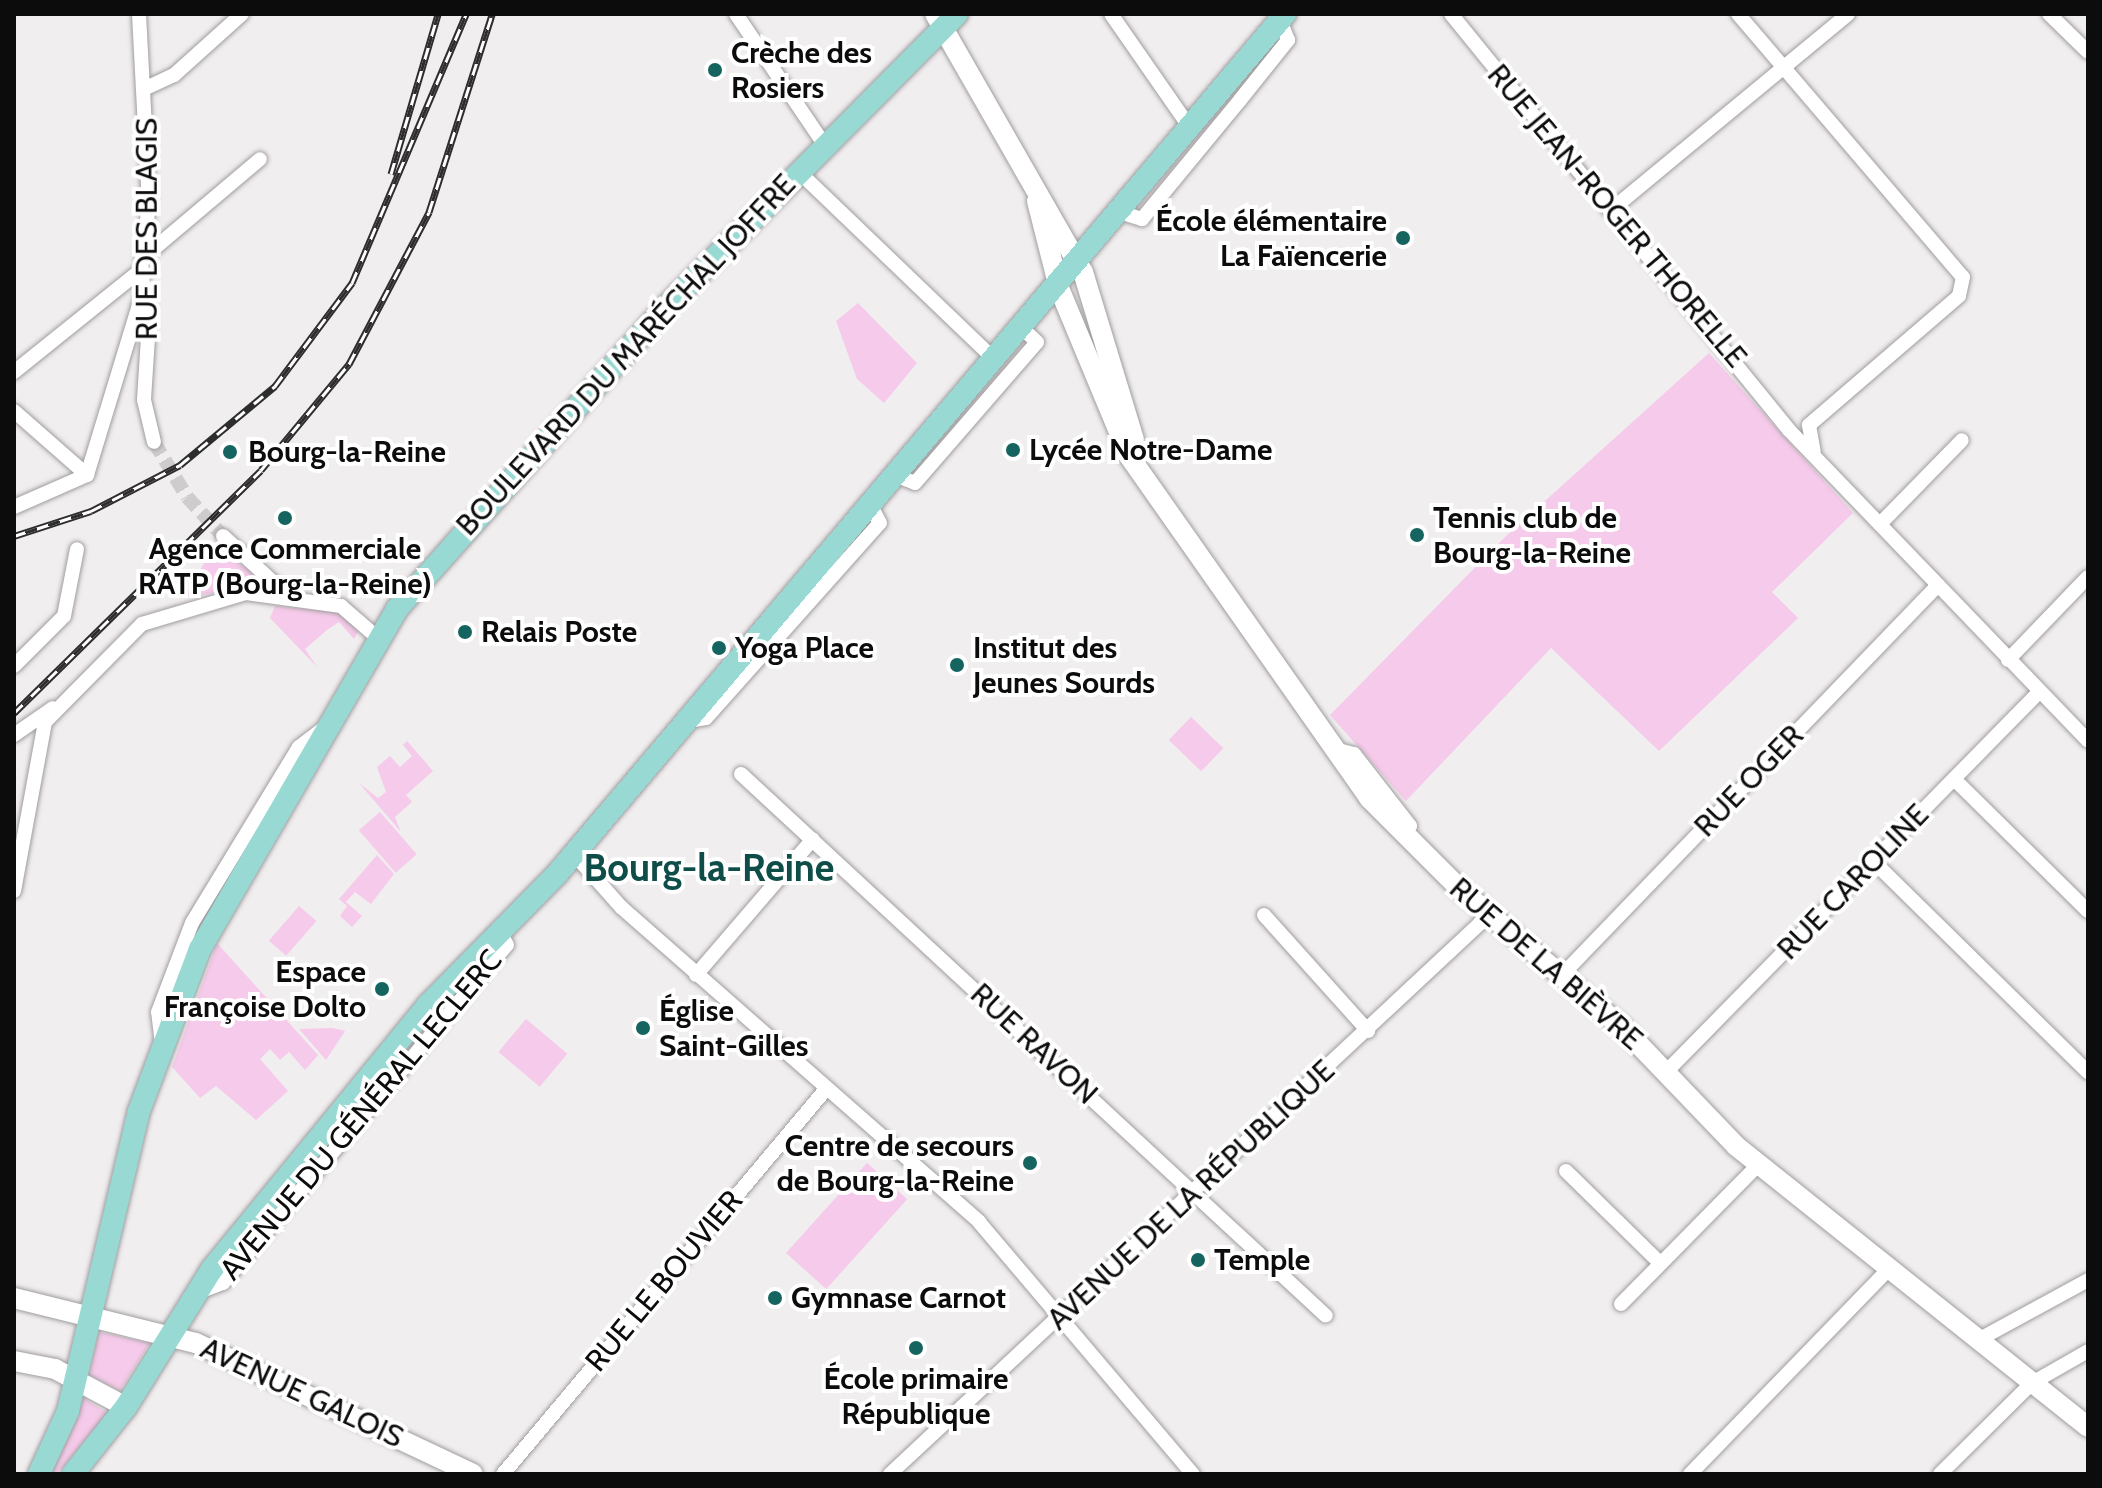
<!DOCTYPE html>
<html>
<head>
<meta charset="utf-8">
<style>
  body { margin:0 }
  #map { position:relative; width:2102px; height:1488px; overflow:hidden; background:#f1eef0; font-family:Cabin,sans-serif }
  div>[style] { position:absolute }
  .green>* { inset:0; background:#f6caea; transform-origin:0 0 }
  .street-tunnel>* { height:14px; margin-top:-7px; transform-origin:0; background:repeating-linear-gradient(90deg,#cfccce 0 14px,transparent 0 21px) }
  .roads { filter:drop-shadow(0 0 2px #a09d9f) drop-shadow(0 0 2px #a09d9f) }
  .street>* { height:14px; margin:-7px; padding:0 7px; transform-origin:7px; border-radius:7px; background:#fff }
  .secondary>* { height:20px; margin:-10px; padding:0 10px; transform-origin:10px; border-radius:10px; background:#fff }
  .primary>* { height:22px; margin:-11px; padding:0 11px; transform-origin:11px; border-radius:11px; background:#98d9d3 }
  .rail>* { height:7px; margin-top:-3.5px; transform-origin:0; background:repeating-linear-gradient(90deg,#fff 0 12px,#2e2d2d 0 24px); box-sizing:border-box; border-block:2px solid #2e2d2d }
  .dots>* { width:22px; height:22px; translate:-50% -50%; box-sizing:border-box; border:4px solid #fff; border-radius:50% }
  span { translate:-50% -50%; white-space:nowrap; text-align:center; line-height:1.15; -webkit-text-stroke:8px #fff; paint-order:stroke }
  .poi-label { font-size:30px; color:#0d0c0c; font-weight:700 }
  .left { translate:0 -50%; text-align:left }
  .right { translate:-100% -50%; text-align:right }
  .street-label { font-size:30px; color:#0d0c0c }
  .district-label { font-size:38px; color:#0f4d49; font-weight:700 }
  .frame { position:absolute; inset:0; border:16px solid #0d0c0c; pointer-events:none }
</style>
</head>
<body>
<div id="map">
  <div class="green">
    <i style="clip-path:polygon(858px 303px,917px 363px,884px 403px,857px 379px,836px 321px)"></i>
    <i style="clip-path:polygon(1709px 353px,1853px 513px,1772px 592px,1798px 618px,1659px 751px,1551px 648px,1406px 801px,1330px 715px,1505px 537px)"></i>
    <i style="clip-path:polygon(214px 546px,258px 577px,266px 584px,184px 598px)"></i>
    <i style="clip-path:polygon(275px 606px,348px 613px,358px 632px,354px 639px,339px 622px,327px 630px,305px 649px,317px 667px,270px 618px)"></i>
    <i style="left:1191px;top:717px;width:45px;height:32px;rotate:44deg"></i>
    <i style="clip-path:polygon(407px 741px,433px 771px,406px 795px,412px 802px,395px 817px,401px 832px,359px 783px,378px 798px,386px 792px,377px 767px,390px 756px,400px 767px,412px 756px,403px 745px)"></i>
    <i style="left:380px;top:812px;width:56px;height:28px;rotate:49deg"></i>
    <i style="clip-path:polygon(377px 855px,394px 874px,371px 904px,355px 892px,346px 902px,362px 916px,352px 927px,340px 916px,347px 906px,339px 899px)"></i>
    <i style="left:299px;top:906px;width:23px;height:46px;rotate:41deg"></i>
    <i style="clip-path:polygon(217px 943px,318px 1055px,305px 1070px,289px 1052px,280px 1060px,270px 1049px,260px 1059px,288px 1091px,256px 1120px,216px 1086px,200px 1098px,172px 1067px)"></i>
    <i style="left:526px;top:1019px;width:54px;height:43px;rotate:40deg"></i>
    <i style="clip-path:polygon(299px 1029px,333px 1028px,345px 1031px,326px 1060px)"></i>
    <i style="left:867px;top:1163px;width:54px;height:121px;rotate:42deg"></i>
    <i style="clip-path:polygon(99px 1332px,150px 1343px,120px 1391px,89px 1375px)"></i>
    <i style="clip-path:polygon(81px 1396px,107px 1413px,57px 1474px,47px 1474px)"></i>
  </div>
  <div class="street-tunnel">
    <i style="left:154px;top:442px;width:64px;rotate:59deg"></i>
    <i style="left:187px;top:497px;width:53px;rotate:47.3deg"></i>
  </div>
  <div class="roads">
    <div class="street">
      <i style="left:139px;top:14px;width:189px;rotate:87deg"></i>
      <i style="left:149px;top:203px;width:67px;rotate:96.8deg"></i>
      <i style="left:141px;top:270px;width:53px;rotate:81.3deg"></i>
      <i style="left:149px;top:322px;width:78px;rotate:93.7deg"></i>
      <i style="left:144px;top:400px;width:43px;rotate:76.6deg"></i>
      <i style="left:736px;top:14px;width:157px;rotate:55.9deg"></i>
      <i style="left:1111px;top:14px;width:140px;rotate:55.2deg"></i>
      <i style="left:1451px;top:14px;width:536px;rotate:50.91deg"></i>
      <i style="left:1789px;top:430px;width:431px;rotate:46.1deg"></i>
      <i style="left:1738px;top:14px;width:346px;rotate:49.5deg"></i>
      <i style="left:1963px;top:277px;width:19px;rotate:102deg"></i>
      <i style="left:1959px;top:296px;width:198px;rotate:139.3deg"></i>
      <i style="left:1809px;top:425px;width:27px;rotate:80deg"></i>
      <i style="left:2049px;top:14px;width:54px;rotate:44.3deg"></i>
      <i style="left:146px;top:88px;width:31px;rotate:-25deg"></i>
      <i style="left:174px;top:75px;width:91px;rotate:-41.9deg"></i>
      <i style="left:798px;top:171px;width:274px;rotate:43.8deg"></i>
      <i style="left:1610px;top:211px;width:309px;rotate:-39.6deg"></i>
      <i style="left:1123px;top:213px;width:20px;rotate:18deg"></i>
      <i style="left:1142px;top:219px;width:154px;rotate:-50.5deg"></i>
      <i style="left:1240px;top:100px;width:77px;rotate:-51.3deg"></i>
      <i style="left:1288px;top:40px;width:22px;rotate:-112deg"></i>
      <i style="left:143px;top:258px;width:153px;rotate:-40.2deg"></i>
      <i style="left:14px;top:372px;width:163px;rotate:-38.8deg"></i>
      <i style="left:14px;top:411px;width:97px;rotate:41.2deg"></i>
      <i style="left:897px;top:476px;width:19px;rotate:21deg"></i>
      <i style="left:915px;top:483px;width:186px;rotate:-49.1deg"></i>
      <i style="left:1037px;top:342px;width:19px;rotate:-137deg"></i>
      <i style="left:14px;top:507px;width:80px;rotate:-23.7deg"></i>
      <i style="left:87px;top:475px;width:191px;rotate:-73deg"></i>
      <i style="left:1880px;top:524px;width:117px;rotate:-45.7deg"></i>
      <i style="left:223px;top:536px;width:88px;rotate:42.7deg"></i>
      <i style="left:2008px;top:660px;width:115px;rotate:-46.1deg"></i>
      <i style="left:14px;top:666px;width:71px;rotate:-45deg"></i>
      <i style="left:64px;top:616px;width:68px;rotate:-79deg"></i>
      <i style="left:688px;top:721px;width:18px;rotate:-9deg"></i>
      <i style="left:706px;top:718px;width:261px;rotate:-48.3deg"></i>
      <i style="left:880px;top:523px;width:19px;rotate:-118deg"></i>
      <i style="left:14px;top:735px;width:47px;rotate:-34.7deg"></i>
      <i style="left:1331px;top:748px;width:24px;rotate:15deg"></i>
      <i style="left:1354px;top:754px;width:91px;rotate:52.1deg"></i>
      <i style="left:1410px;top:826px;width:11px;rotate:135deg"></i>
      <i style="left:741px;top:774px;width:797px;rotate:42.81deg"></i>
      <i style="left:1954px;top:779px;width:188px;rotate:44.6deg"></i>
      <i style="left:574px;top:854px;width:71px;rotate:48.4deg"></i>
      <i style="left:621px;top:907px;width:477px;rotate:41.3deg"></i>
      <i style="left:979px;top:1222px;width:331px;rotate:49.7deg"></i>
      <i style="left:1874px;top:862px;width:300px;rotate:44.5deg"></i>
      <i style="left:14px;top:891px;width:172px;rotate:-79.6deg"></i>
      <i style="left:45px;top:722px;width:138px;rotate:-45.3deg"></i>
      <i style="left:142px;top:624px;width:109px;rotate:-16.6deg"></i>
      <i style="left:246px;top:593px;width:96px;rotate:7.8deg"></i>
      <i style="left:341px;top:606px;width:50px;rotate:41deg"></i>
      <i style="left:1264px;top:915px;width:156px;rotate:48.1deg"></i>
      <i style="left:696px;top:975px;width:179px;rotate:-49.3deg"></i>
      <i style="left:1561px;top:976px;width:543px;rotate:-46.04deg"></i>
      <i style="left:162px;top:1044px;width:32px;rotate:-97deg"></i>
      <i style="left:158px;top:1012px;width:95px;rotate:-69.1deg"></i>
      <i style="left:192px;top:923px;width:206px;rotate:-58.7deg"></i>
      <i style="left:299px;top:747px;width:30px;rotate:-37deg"></i>
      <i style="left:1666px;top:1072px;width:532px;rotate:-45.53deg"></i>
      <i style="left:1566px;top:1171px;width:132px;rotate:44.4deg"></i>
      <i style="left:199px;top:1292px;width:26px;rotate:-21deg"></i>
      <i style="left:223px;top:1283px;width:441px;rotate:-50deg"></i>
      <i style="left:507px;top:945px;width:19px;rotate:-118deg"></i>
      <i style="left:1621px;top:1304px;width:195px;rotate:-45.4deg"></i>
      <i style="left:1978px;top:1340px;width:125px;rotate:-28.6deg"></i>
      <i style="left:503px;top:1474px;width:503px;rotate:-50deg"></i>
      <i style="left:890px;top:1474px;width:821px;rotate:-43.03deg"></i>
      <i style="left:1690px;top:1474px;width:284px;rotate:-45.9deg"></i>
      <i style="left:1940px;top:1474px;width:129px;rotate:-44.7deg"></i>
      <i style="left:2032px;top:1383px;width:64px;rotate:-29.7deg"></i>
    </div>
    <div class="secondary">
      <i style="left:935px;top:14px;width:297px;rotate:60.2deg"></i>
      <i style="left:1083px;top:272px;width:176px;rotate:73.1deg"></i>
      <i style="left:1037px;top:201px;width:90px;rotate:75.8deg"></i>
      <i style="left:1059px;top:288px;width:182px;rotate:67.4deg"></i>
      <i style="left:1129px;top:456px;width:418px;rotate:54.9deg"></i>
      <i style="left:1369px;top:798px;width:130px;rotate:45deg"></i>
      <i style="left:1461px;top:890px;width:213px;rotate:40.4deg"></i>
      <i style="left:1623px;top:1028px;width:163px;rotate:46.2deg"></i>
      <i style="left:1736px;top:1146px;width:450px;rotate:38.6deg"></i>
      <i style="left:14px;top:1298px;width:187px;rotate:13.9deg"></i>
      <i style="left:196px;top:1343px;width:306px;rotate:25.3deg"></i>
      <i style="left:14px;top:1361px;width:42px;rotate:11deg"></i>
      <i style="left:55px;top:1369px;width:81px;rotate:28.2deg"></i>
    </div>
    <div class="primary">
      <i style="left:39px;top:1474px;width:69px;rotate:-65.3deg"></i>
      <i style="left:68px;top:1411px;width:308px;rotate:-76.7deg"></i>
      <i style="left:139px;top:1111px;width:173px;rotate:-69.4deg"></i>
      <i style="left:200px;top:949px;width:393px;rotate:-59.9deg"></i>
      <i style="left:397px;top:609px;width:403px;rotate:-48.3deg"></i>
      <i style="left:665px;top:308px;width:414px;rotate:-45.2deg"></i>
      <i style="left:73px;top:1474px;width:85px;rotate:-51.7deg"></i>
      <i style="left:126px;top:1407px;width:163px;rotate:-58.1deg"></i>
      <i style="left:212px;top:1269px;width:343px;rotate:-50.7deg"></i>
      <i style="left:429px;top:1004px;width:182px;rotate:-45.4deg"></i>
      <i style="left:557px;top:874px;width:1127px;rotate:-49.75deg"></i>
    </div>
  </div>
  <div class="rail">
    <i style="left:391px;top:174px;width:167px;rotate:-73.6deg"></i>
    <i style="left:14px;top:536px;width:81px;rotate:-18deg"></i>
    <i style="left:91px;top:511px;width:100px;rotate:-27.3deg"></i>
    <i style="left:180px;top:465px;width:124px;rotate:-39.7deg"></i>
    <i style="left:275px;top:386px;width:129px;rotate:-53.2deg"></i>
    <i style="left:352px;top:283px;width:292px;rotate:-67deg"></i>
    <i style="left:14px;top:713px;width:346px;rotate:-44.5deg"></i>
    <i style="left:261px;top:470px;width:138px;rotate:-50.3deg"></i>
    <i style="left:349px;top:364px;width:172px;rotate:-62.2deg"></i>
    <i style="left:429px;top:212px;width:208px;rotate:-72.3deg"></i>
  </div>
  <div class="dots">
    <i style="left:715px;top:70px;background:#16645f"></i>
    <i style="left:1403px;top:238px;background:#16645f"></i>
    <i style="left:1013px;top:450px;background:#16645f"></i>
    <i style="left:230px;top:452px;background:#16645f"></i>
    <i style="left:285px;top:518px;background:#16645f"></i>
    <i style="left:1417px;top:535px;background:#16645f"></i>
    <i style="left:465px;top:632px;background:#16645f"></i>
    <i style="left:719px;top:648px;background:#16645f"></i>
    <i style="left:957px;top:665px;background:#16645f"></i>
    <i style="left:382px;top:989px;background:#16645f"></i>
    <i style="left:643px;top:1028px;background:#16645f"></i>
    <i style="left:1030px;top:1163px;background:#16645f"></i>
    <i style="left:1198px;top:1260px;background:#16645f"></i>
    <i style="left:775px;top:1298px;background:#16645f"></i>
    <i style="left:916px;top:1348px;background:#16645f"></i>
  </div>
  <div class="poi-label">
    <span class="left" style="left:731px;top:70px">Crèche des<br>Rosiers</span>
    <span class="right" style="left:1387px;top:238px">École élémentaire<br>La Faïencerie</span>
    <span class="left" style="left:1029px;top:450px">Lycée Notre-Dame</span>
    <span class="left" style="left:248px;top:452px">Bourg-la-Reine</span>
    <span class="left" style="left:1433px;top:535px">Tennis club de<br>Bourg-la-Reine</span>
    <span style="left:285px;top:566px">Agence Commerciale<br>RATP (Bourg-la-Reine)</span>
    <span class="left" style="left:481px;top:632px">Relais Poste</span>
    <span class="left" style="left:735px;top:648px">Yoga Place</span>
    <span class="left" style="left:973px;top:665px">Institut des<br>Jeunes Sourds</span>
    <span class="right" style="left:366px;top:989px">Espace<br>Françoise Dolto</span>
    <span class="left" style="left:659px;top:1028px">Église<br>Saint-Gilles</span>
    <span class="right" style="left:1014px;top:1163px">Centre de secours<br>de Bourg-la-Reine</span>
    <span class="left" style="left:1214px;top:1260px">Temple</span>
    <span class="left" style="left:791px;top:1298px">Gymnase Carnot</span>
    <span style="left:916px;top:1396px">École primaire<br>République</span>
  </div>
  <div class="street-label">
    <span style="left:1617px;top:216px;rotate:50deg">RUE JEAN-ROGER THORELLE</span>
    <span style="left:147px;top:229px;rotate:-90deg">RUE DES BLAGIS</span>
    <span style="left:626px;top:355px;rotate:-47deg">BOULEVARD DU MARÉCHAL JOFFRE</span>
    <span style="left:1749px;top:781px;rotate:-46deg">RUE OGER</span>
    <span style="left:1853px;top:882px;rotate:-46deg">RUE CAROLINE</span>
    <span style="left:1546px;top:964px;rotate:41deg">RUE DE LA BIÈVRE</span>
    <span style="left:1034px;top:1044px;rotate:43deg">RUE RAVON</span>
    <span style="left:361px;top:1115px;rotate:-50deg">AVENUE DU GÉNÉRAL LECLERC</span>
    <span style="left:1191px;top:1195px;rotate:-43deg">AVENUE DE LA RÉPUBLIQUE</span>
    <span style="left:664px;top:1281px;rotate:-50deg">RUE LE BOUVIER</span>
    <span style="left:302px;top:1393px;rotate:25deg">AVENUE GALOIS</span>
  </div>
  <div class="district-label">
    <span style="left:709px;top:868px">Bourg-la-Reine</span>
  </div>
  <div class="frame"></div>
</div>
</body>
</html>
